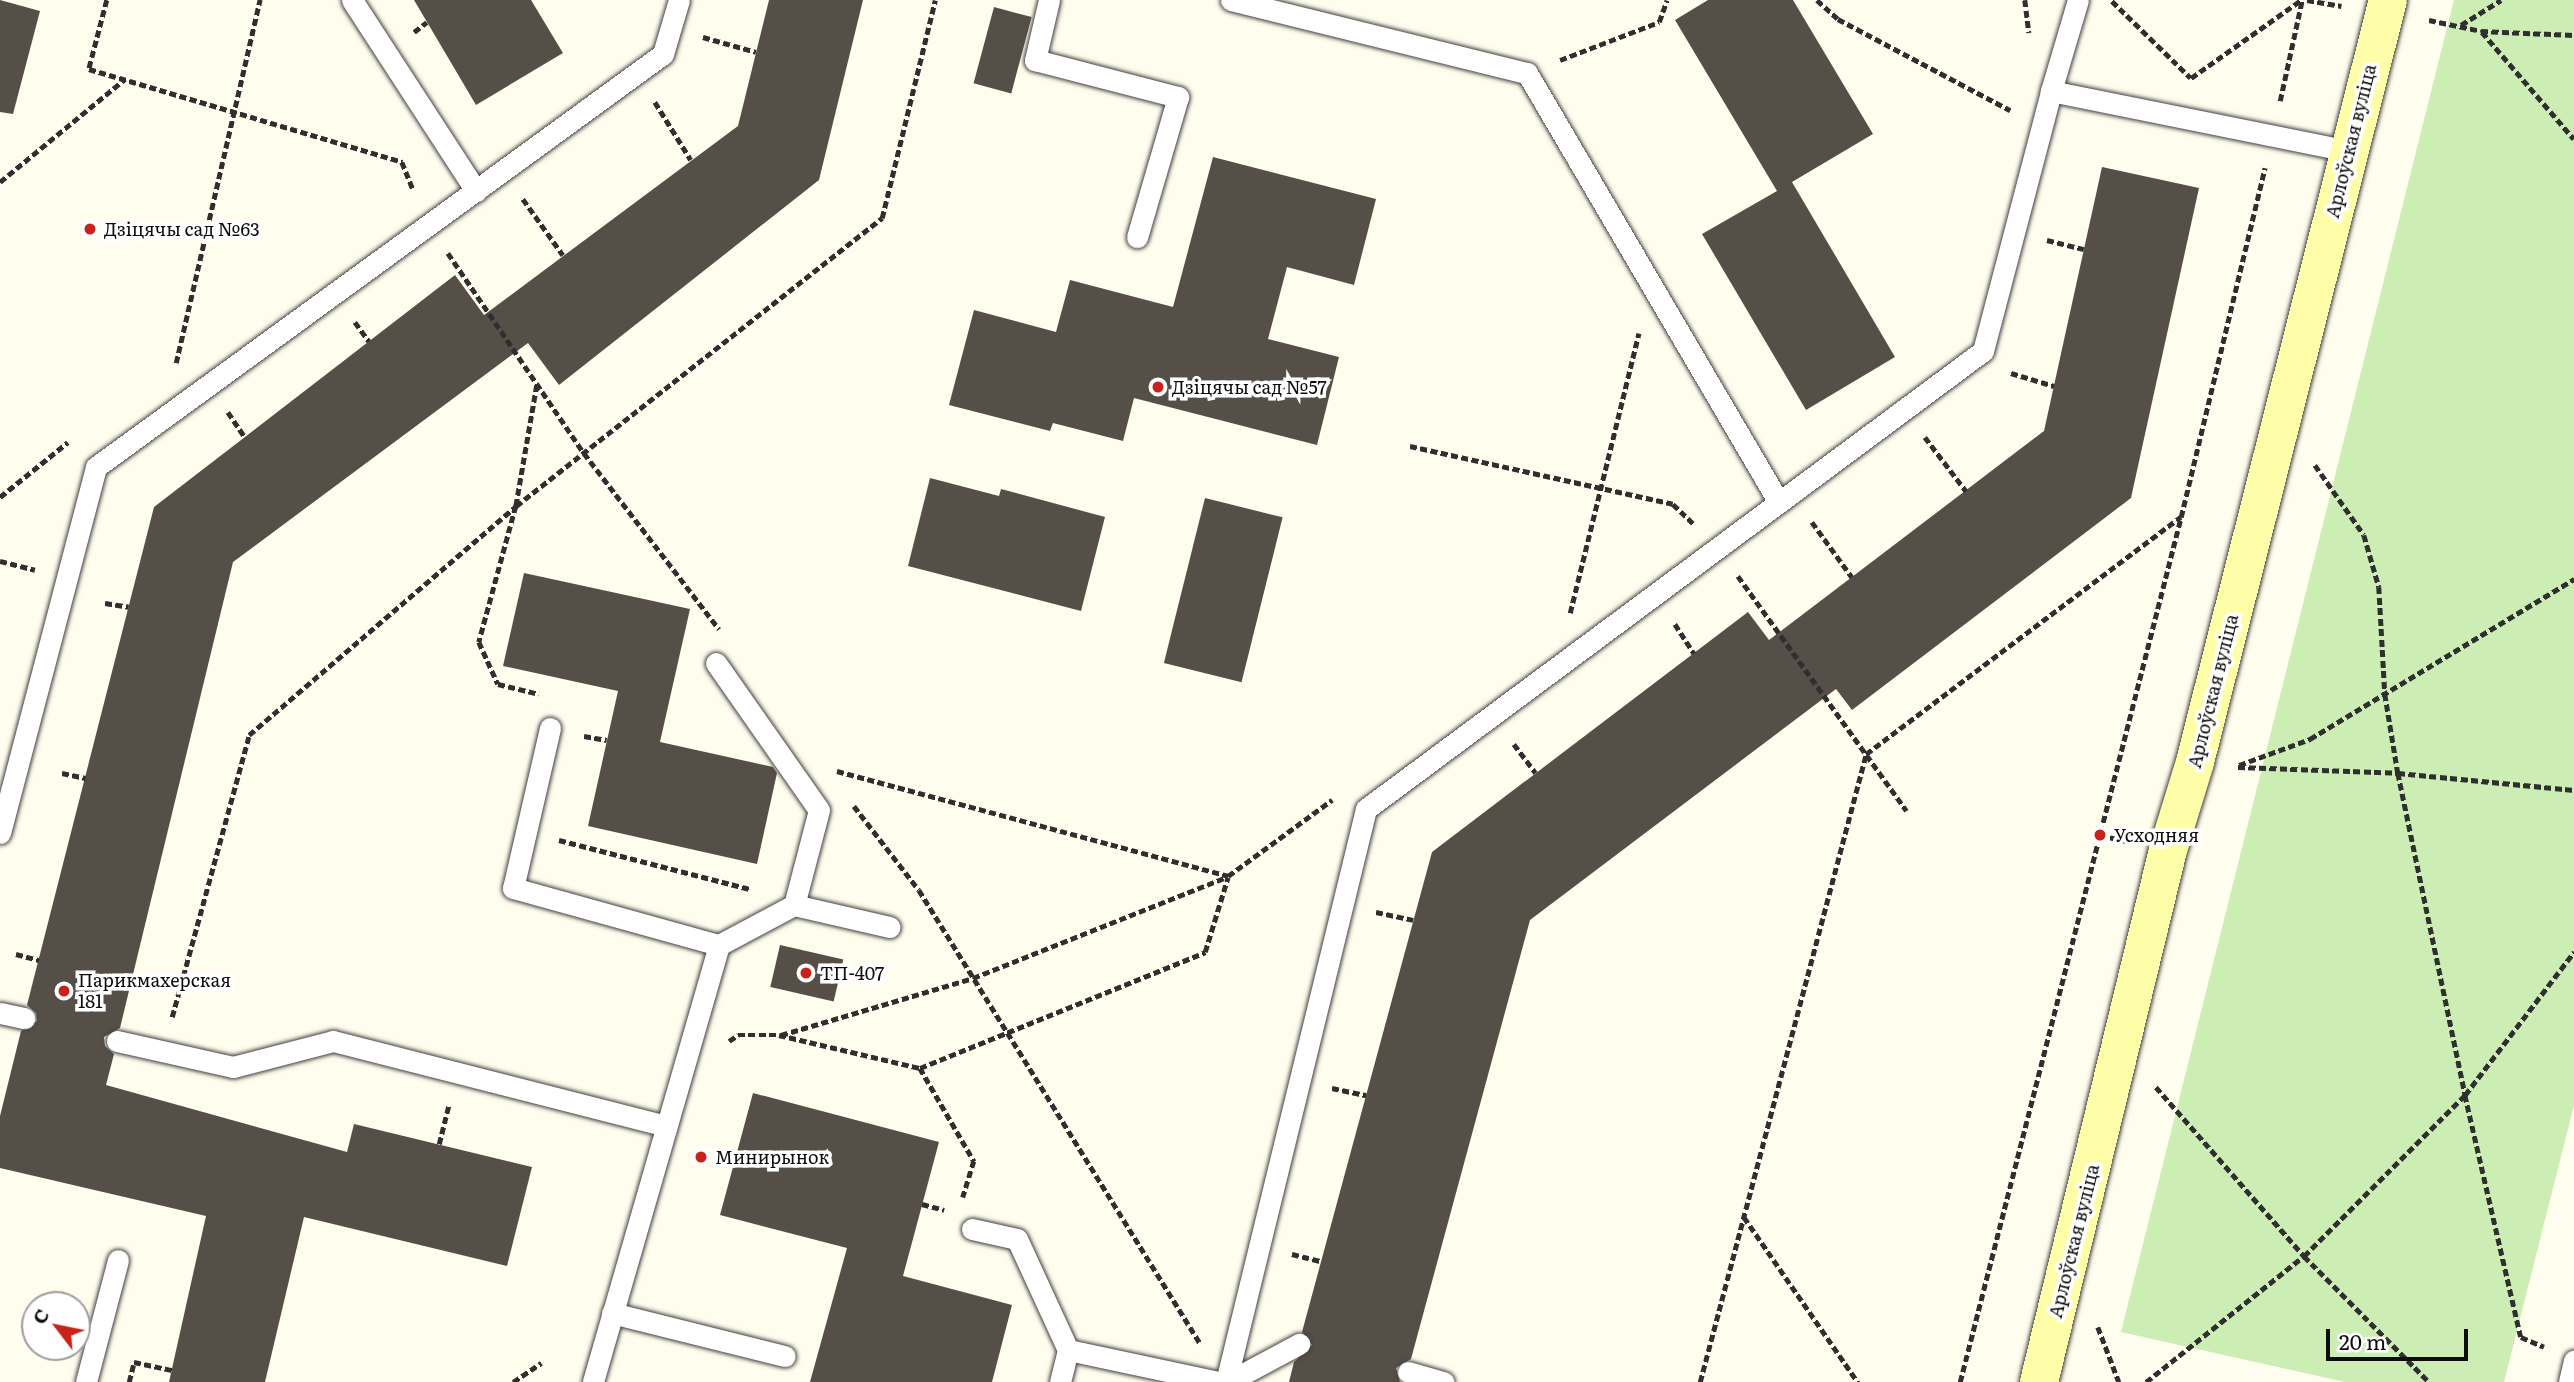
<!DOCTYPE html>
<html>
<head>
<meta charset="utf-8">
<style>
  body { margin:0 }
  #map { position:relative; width:2574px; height:1382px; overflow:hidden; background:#fffded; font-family:Literata,serif }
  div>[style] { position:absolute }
  .green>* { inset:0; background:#ccedb3 }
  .building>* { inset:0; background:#564f48; transform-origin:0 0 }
  .path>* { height:4.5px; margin-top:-2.25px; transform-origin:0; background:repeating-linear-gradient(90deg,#2f2f2f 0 7px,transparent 0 10.5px) }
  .roads { filter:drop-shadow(0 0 2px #404040) drop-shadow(0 0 2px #404040) }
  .lane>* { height:21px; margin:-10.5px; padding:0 10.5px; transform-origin:10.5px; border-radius:10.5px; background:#fff }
  .secondary>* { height:38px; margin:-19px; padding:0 19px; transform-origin:19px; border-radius:19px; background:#fffea8 }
  .dots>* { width:19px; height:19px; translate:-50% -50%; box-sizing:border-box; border:4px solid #fff; border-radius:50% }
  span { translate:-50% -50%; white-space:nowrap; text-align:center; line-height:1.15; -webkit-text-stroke:7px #fff; paint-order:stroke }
  .street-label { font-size:18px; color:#0d0d0d }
  .poi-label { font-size:18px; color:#0d0d0d }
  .left { translate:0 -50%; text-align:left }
  .north { position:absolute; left:21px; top:1291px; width:70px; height:70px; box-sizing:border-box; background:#fff; border:2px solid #9e9e9e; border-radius:50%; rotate:302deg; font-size:19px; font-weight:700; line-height:28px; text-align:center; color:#0d0d0d }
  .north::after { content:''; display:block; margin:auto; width:24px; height:32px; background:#c8221a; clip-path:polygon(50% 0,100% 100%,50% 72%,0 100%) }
  .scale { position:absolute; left:2326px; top:1329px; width:142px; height:32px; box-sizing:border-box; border:4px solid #0d0d0d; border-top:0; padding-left:9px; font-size:21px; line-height:24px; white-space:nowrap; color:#0d0d0d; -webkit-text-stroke:5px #fff; paint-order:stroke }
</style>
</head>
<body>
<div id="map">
  <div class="green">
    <i style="clip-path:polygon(2454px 0,2574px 0,2574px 1105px,2504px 1382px,2345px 1382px,2121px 1332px)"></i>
  </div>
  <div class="building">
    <i style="clip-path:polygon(0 0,40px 11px,13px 114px,0 112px)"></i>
    <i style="clip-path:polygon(414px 0,531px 0,563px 53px,476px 105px)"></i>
    <i style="clip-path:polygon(769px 0,863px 0,819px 180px,559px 385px,528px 343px,233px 562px,120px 1028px,104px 1037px,105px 1046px,114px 1054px,106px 1085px,347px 1152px,354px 1124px,532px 1167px,507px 1266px,304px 1217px,265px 1382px,169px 1382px,206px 1216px,0 1168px,0 1116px,21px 1031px,37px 1021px,36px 1013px,27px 1005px,154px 507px,455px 275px,484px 315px,738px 126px)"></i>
    <i style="clip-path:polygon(1708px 0,1793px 0,1873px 134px,1792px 182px,1895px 357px,1806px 410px,1702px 234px,1777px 191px,1675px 20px)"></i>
    <i style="left:994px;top:7px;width:39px;height:79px;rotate:15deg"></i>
    <i style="clip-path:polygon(1213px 157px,1376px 199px,1354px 285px,1287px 267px,1268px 339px,1339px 357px,1317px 445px,1134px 398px,1123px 441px,1053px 423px,1050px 431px,949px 405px,974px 310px,1056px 332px,1070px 280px,1173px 307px)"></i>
    <i style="clip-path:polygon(2102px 167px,2199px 188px,2131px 498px,1852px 710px,1836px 689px,1530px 920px,1411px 1359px,1396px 1368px,1400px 1382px,1289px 1382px,1294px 1362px,1312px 1345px,1302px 1332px,1432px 852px,1748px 612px,1769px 640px,2044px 431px)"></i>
    <i style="clip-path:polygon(930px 478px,999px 496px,1001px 489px,1105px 517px,1081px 611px,908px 566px)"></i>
    <i style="left:1205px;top:498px;width:80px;height:170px;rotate:14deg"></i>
    <i style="clip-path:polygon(524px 573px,690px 609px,660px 742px,773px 767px,777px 773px,757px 864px,588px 826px,618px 691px,503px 666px)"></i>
    <i style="left:780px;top:945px;width:65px;height:43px;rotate:13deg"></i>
    <i style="clip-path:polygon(753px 1093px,939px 1142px,903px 1276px,1012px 1305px,992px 1382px,810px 1382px,847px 1248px,720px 1215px)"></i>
  </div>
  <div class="path">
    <i style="left:107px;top:0;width:71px;rotate:104.6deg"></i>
    <i style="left:89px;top:69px;width:327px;rotate:16.5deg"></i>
    <i style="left:402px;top:162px;width:31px;rotate:68deg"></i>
    <i style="left:1817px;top:0;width:28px;rotate:42deg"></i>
    <i style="left:1838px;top:19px;width:195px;rotate:27.9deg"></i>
    <i style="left:2025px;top:0;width:33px;rotate:83deg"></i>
    <i style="left:2307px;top:0;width:35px;rotate:10deg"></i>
    <i style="left:2112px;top:1px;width:110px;rotate:44.3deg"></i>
    <i style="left:2191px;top:78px;width:135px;rotate:-35.3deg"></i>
    <i style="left:2429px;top:20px;width:53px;rotate:11.9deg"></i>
    <i style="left:2481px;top:31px;width:93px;rotate:2.5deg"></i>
    <i style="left:2461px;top:25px;width:47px;rotate:-32deg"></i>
    <i style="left:414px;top:32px;width:16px;rotate:-38deg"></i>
    <i style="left:2482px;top:32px;width:141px;rotate:49.3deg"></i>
    <i style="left:703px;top:37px;width:55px;rotate:15.8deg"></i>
    <i style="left:1560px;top:60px;width:106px;rotate:-21deg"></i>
    <i style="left:1659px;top:22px;width:23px;rotate:-70deg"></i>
    <i style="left:2280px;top:101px;width:103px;rotate:-77.7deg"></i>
    <i style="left:655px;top:102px;width:68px;rotate:58.2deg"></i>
    <i style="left:0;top:182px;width:162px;rotate:-39.5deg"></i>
    <i style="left:523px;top:199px;width:69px;rotate:54.5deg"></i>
    <i style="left:2047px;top:240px;width:38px;rotate:14deg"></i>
    <i style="left:448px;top:253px;width:242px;rotate:55.8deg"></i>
    <i style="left:584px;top:453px;width:222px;rotate:52.5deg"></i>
    <i style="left:355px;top:322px;width:24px;rotate:54deg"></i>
    <i style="left:176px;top:363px;width:373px;rotate:-77deg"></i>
    <i style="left:2011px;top:373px;width:45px;rotate:16.8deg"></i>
    <i style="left:537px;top:385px;width:123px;rotate:99.8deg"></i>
    <i style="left:516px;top:506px;width:141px;rotate:105.2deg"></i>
    <i style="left:479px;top:642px;width:46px;rotate:65.7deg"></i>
    <i style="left:498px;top:684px;width:42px;rotate:13.7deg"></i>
    <i style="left:228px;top:412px;width:30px;rotate:56deg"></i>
    <i style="left:1925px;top:437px;width:68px;rotate:52.8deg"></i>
    <i style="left:1410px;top:446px;width:269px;rotate:12.4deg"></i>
    <i style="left:1673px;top:504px;width:29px;rotate:44deg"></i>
    <i style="left:2315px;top:465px;width:85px;rotate:55deg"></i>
    <i style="left:2364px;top:535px;width:54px;rotate:73.9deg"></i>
    <i style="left:2379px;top:587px;width:107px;rotate:86.8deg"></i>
    <i style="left:2385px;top:694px;width:80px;rotate:80.7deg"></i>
    <i style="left:2398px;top:773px;width:329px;rotate:78.2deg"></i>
    <i style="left:2465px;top:1095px;width:248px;rotate:77deg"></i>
    <i style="left:2521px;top:1337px;width:25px;rotate:23deg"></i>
    <i style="left:0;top:497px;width:87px;rotate:-39deg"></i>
    <i style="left:1812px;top:522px;width:68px;rotate:54deg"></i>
    <i style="left:0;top:561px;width:36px;rotate:14deg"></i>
    <i style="left:1738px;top:576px;width:289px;rotate:54.3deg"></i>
    <i style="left:105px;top:603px;width:24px;rotate:9deg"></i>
    <i style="left:1570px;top:613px;width:288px;rotate:-76.2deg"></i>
    <i style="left:1675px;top:624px;width:35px;rotate:57deg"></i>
    <i style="left:584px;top:736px;width:23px;rotate:10deg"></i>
    <i style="left:1514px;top:744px;width:36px;rotate:53deg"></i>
    <i style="left:2239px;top:765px;width:76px;rotate:-20.1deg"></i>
    <i style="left:2310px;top:739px;width:309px;rotate:-31.2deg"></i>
    <i style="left:2238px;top:767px;width:160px;rotate:2.1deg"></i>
    <i style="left:2398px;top:773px;width:177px;rotate:5.5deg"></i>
    <i style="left:837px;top:771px;width:405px;rotate:15deg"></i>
    <i style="left:1228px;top:876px;width:129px;rotate:-36.2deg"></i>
    <i style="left:62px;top:773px;width:24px;rotate:12deg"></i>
    <i style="left:854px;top:806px;width:106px;rotate:52.3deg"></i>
    <i style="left:919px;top:890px;width:533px;rotate:58.19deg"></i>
    <i style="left:2100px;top:835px;width:27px;rotate:13deg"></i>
    <i style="left:559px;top:840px;width:197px;rotate:14.4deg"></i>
    <i style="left:1376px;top:912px;width:38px;rotate:12deg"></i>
    <i style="left:16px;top:954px;width:24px;rotate:15deg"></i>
    <i style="left:172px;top:1017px;width:292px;rotate:-74.7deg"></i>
    <i style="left:249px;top:735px;width:352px;rotate:-40.6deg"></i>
    <i style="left:516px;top:506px;width:466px;rotate:-38.2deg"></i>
    <i style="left:882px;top:218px;width:224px;rotate:-76.3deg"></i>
    <i style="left:781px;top:1035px;width:200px;rotate:-16.5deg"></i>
    <i style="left:973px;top:978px;width:273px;rotate:-21.7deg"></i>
    <i style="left:729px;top:1041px;width:11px;rotate:-34deg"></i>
    <i style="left:738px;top:1035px;width:41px"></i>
    <i style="left:779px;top:1035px;width:145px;rotate:13.2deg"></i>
    <i style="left:920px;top:1068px;width:108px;rotate:59.9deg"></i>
    <i style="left:974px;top:1161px;width:38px;rotate:107deg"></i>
    <i style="left:920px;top:1068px;width:308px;rotate:-22.1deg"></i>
    <i style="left:1205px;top:952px;width:78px;rotate:-73deg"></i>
    <i style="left:2156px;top:1087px;width:225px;rotate:48.8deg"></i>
    <i style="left:2304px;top:1256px;width:177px;rotate:45.2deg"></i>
    <i style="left:1332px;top:1088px;width:35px;rotate:12deg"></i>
    <i style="left:439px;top:1144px;width:41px;rotate:-76deg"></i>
    <i style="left:922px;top:1204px;width:23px;rotate:15deg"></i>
    <i style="left:1744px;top:1217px;width:201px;rotate:55.4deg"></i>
    <i style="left:1292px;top:1254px;width:30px;rotate:14deg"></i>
    <i style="left:2098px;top:1327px;width:59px;rotate:69.1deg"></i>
    <i style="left:129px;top:1382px;width:21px;rotate:-76deg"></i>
    <i style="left:134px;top:1362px;width:39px;rotate:12deg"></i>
    <i style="left:513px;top:1382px;width:34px;rotate:-34deg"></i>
    <i style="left:1700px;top:1382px;width:650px;rotate:-75.19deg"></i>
    <i style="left:1866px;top:754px;width:394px;rotate:-37deg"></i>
    <i style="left:1960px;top:1382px;width:893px;rotate:-75.67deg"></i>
    <i style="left:2181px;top:517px;width:359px;rotate:-76.5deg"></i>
    <i style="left:2146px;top:1382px;width:202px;rotate:-38.6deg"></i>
    <i style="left:2304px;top:1256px;width:228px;rotate:-45deg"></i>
    <i style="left:2465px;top:1095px;width:180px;rotate:-52.7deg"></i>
  </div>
  <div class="roads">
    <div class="lane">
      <i style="left:352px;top:0;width:228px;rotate:57deg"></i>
      <i style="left:1049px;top:0;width:62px;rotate:103.1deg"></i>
      <i style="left:1035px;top:60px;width:148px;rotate:14.5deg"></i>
      <i style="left:1178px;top:97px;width:146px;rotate:106.3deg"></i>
      <i style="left:1231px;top:0;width:305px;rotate:13.9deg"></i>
      <i style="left:1527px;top:73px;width:498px;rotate:59.6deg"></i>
      <i style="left:2051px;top:91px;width:95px;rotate:-73.5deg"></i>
      <i style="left:716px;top:663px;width:179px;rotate:55deg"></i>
      <i style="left:819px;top:810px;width:98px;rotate:104.7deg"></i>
      <i style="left:550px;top:728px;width:164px;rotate:103deg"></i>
      <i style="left:513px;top:888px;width:214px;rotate:15.5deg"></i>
      <i style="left:719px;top:945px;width:455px;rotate:106.1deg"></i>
      <i style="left:0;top:833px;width:378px;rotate:-75.3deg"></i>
      <i style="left:96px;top:467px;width:701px;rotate:-36.07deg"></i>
      <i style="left:663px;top:54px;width:56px;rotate:-73.5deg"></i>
      <i style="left:719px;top:945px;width:85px;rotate:-28.1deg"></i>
      <i style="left:794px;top:905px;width:98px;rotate:13deg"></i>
      <i style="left:0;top:1013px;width:25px;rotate:12deg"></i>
      <i style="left:117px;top:1041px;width:119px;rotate:12.6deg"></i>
      <i style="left:233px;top:1067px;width:103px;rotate:-14.6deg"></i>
      <i style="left:333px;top:1041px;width:344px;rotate:14.3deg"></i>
      <i style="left:972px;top:1229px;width:46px;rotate:12.5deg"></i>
      <i style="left:1017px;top:1239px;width:122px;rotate:65.3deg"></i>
      <i style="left:612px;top:1313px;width:178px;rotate:14deg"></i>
      <i style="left:1408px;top:1372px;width:37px;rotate:16deg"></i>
      <i style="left:86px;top:1382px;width:126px;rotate:-75.3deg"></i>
      <i style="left:1060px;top:1382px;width:33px;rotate:-76deg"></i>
      <i style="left:1068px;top:1350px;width:153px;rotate:12deg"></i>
      <i style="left:1226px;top:1382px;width:590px;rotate:-76.27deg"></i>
      <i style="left:1366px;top:809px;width:768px;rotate:-36.59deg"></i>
      <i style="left:1983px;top:351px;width:269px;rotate:-75.3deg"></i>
      <i style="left:2051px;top:91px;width:304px;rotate:11.4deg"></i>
      <i style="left:1228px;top:1382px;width:81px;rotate:-28.2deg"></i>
      <i style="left:2569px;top:1382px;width:22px;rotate:-77deg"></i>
    </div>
    <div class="secondary">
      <i style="left:2039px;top:1382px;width:547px;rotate:-76.37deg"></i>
      <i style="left:2168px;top:850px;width:92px;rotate:-72.9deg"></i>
      <i style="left:2195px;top:762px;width:786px;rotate:-75.79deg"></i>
    </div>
  </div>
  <div class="dots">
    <i style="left:90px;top:229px;background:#c8221a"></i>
    <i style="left:1158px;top:387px;background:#c8221a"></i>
    <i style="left:2100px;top:835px;background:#c8221a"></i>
    <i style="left:806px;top:973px;background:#c8221a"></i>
    <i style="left:64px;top:991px;background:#c8221a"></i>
    <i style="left:701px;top:1157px;background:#c8221a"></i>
  </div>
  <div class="street-label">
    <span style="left:2351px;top:141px;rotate:-76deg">Арлоўская вуліца</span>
    <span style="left:2213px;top:691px;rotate:-76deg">Арлоўская вуліца</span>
    <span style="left:2074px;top:1241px;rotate:-76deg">Арлоўская вуліца</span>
  </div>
  <div class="poi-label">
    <span class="left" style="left:104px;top:229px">Дзіцячы сад №63</span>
    <span class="left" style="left:1172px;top:387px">Дзіцячы сад №57</span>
    <span class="left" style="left:2114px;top:835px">Усходняя</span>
    <span class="left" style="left:820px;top:973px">ТП-407</span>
    <span class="left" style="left:78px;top:991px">Парикмахерская<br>181</span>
    <span class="left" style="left:715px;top:1157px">Минирынок</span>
  </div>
  <div class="north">С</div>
  <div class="scale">20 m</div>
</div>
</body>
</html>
